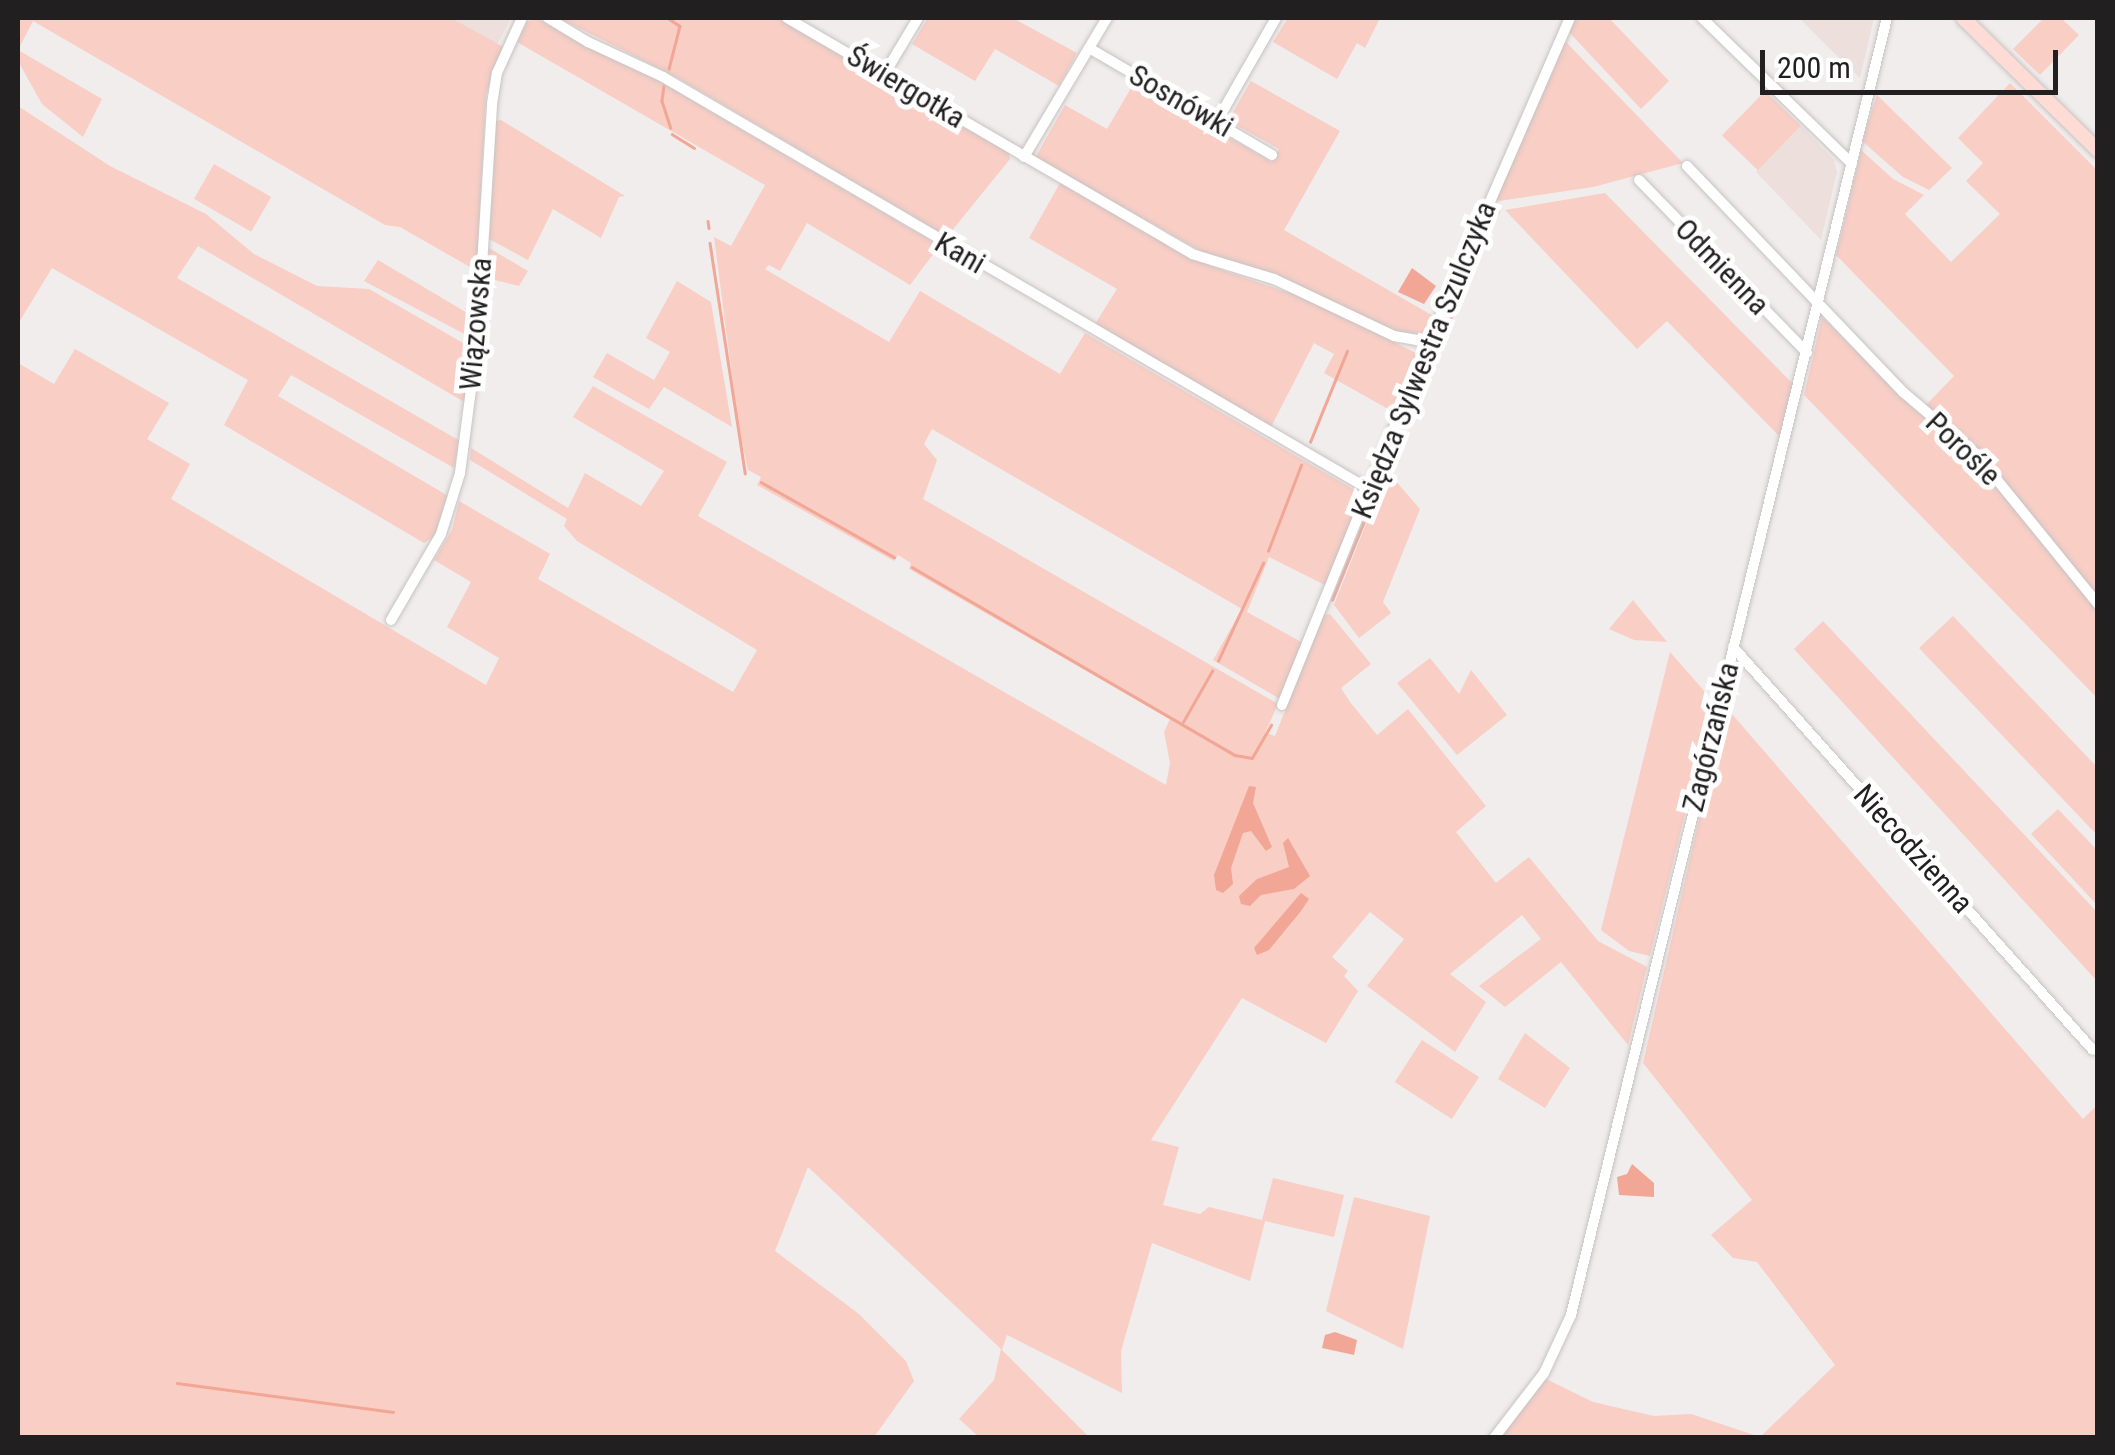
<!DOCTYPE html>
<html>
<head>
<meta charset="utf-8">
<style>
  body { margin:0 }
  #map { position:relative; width:2115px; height:1455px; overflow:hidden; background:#f1edec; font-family:"Roboto Condensed",sans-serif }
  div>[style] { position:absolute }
  .built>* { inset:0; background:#ecdfdc }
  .green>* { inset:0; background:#f8cec5; transform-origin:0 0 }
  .water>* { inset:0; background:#f2a695 }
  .stream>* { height:2.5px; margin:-1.25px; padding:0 1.25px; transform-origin:1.25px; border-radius:1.25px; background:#f2a695 }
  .roads { filter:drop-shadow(0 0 2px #c7c3c2) drop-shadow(0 0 2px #c7c3c2) }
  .street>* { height:10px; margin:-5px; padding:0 5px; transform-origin:5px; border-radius:5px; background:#fff }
  .secondary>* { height:14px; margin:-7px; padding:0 7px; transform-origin:7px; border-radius:7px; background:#fedcd5 }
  span { translate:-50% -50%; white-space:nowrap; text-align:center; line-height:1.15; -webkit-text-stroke:10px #fff; paint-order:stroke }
  .street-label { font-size:30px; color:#211f1f }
  .frame { position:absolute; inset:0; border:20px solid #211f1f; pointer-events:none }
  .scale { position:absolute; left:1760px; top:50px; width:298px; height:45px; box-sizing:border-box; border:5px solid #211f1f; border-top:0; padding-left:12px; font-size:30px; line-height:35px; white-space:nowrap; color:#211f1f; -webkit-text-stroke:8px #fff; paint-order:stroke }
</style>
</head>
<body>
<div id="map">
  <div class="built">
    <i style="clip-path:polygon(451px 18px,511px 18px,497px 45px)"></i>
    <i style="clip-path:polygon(1799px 18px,1874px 18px,1860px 78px,1830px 49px)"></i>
    <i style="clip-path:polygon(1801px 126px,1834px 160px,1837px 172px,1821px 240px,1756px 172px)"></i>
  </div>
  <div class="green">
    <i style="clip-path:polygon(18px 18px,451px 18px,505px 48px,486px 94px,477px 271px,400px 227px,385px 225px,33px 21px,18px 50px,102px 99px,83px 137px,42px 104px,18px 61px)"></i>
    <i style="clip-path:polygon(537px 18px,659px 81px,935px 243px,937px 249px,910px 285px,807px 223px,780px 271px,769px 265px,765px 269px,889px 342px,920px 291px,1060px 374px,1085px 333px,1358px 492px,1362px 500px,1327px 586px,1269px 557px,1247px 612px,1303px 643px,1280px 699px,1213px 660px,1242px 609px,932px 429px,924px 444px,937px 460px,923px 499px,1278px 704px,1265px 733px,1275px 736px,1323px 615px,1330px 614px,1371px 664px,1341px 688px,1350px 702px,1377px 735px,1408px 709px,1486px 806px,1456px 832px,1496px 883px,1529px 857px,1598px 941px,1647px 967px,1628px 1045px,1561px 962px,1505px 1007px,1479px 986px,1541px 939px,1522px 915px,1450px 974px,1486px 1002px,1455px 1052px,1367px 986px,1404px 939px,1370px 912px,1332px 957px,1348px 971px,1344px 976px,1358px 991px,1326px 1043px,1242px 998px,1151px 1140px,1179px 1147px,1163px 1205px,1200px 1214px,1209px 1207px,1262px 1220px,1273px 1178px,1344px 1195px,1334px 1237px,1265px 1221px,1250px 1281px,1152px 1243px,1121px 1351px,1122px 1393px,1007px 1335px,1002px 1350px,1089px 1437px,979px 1437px,959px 1419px,994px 1380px,1001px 1349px,808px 1167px,775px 1251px,859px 1314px,906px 1361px,914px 1381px,874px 1437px,18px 1438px,18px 363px,54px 384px,75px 349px,169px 403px,147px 439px,190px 464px,171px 499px,486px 685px,499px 658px,447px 627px,471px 582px,434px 560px,452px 530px,459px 501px,550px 554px,538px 579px,733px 692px,757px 650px,577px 541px,564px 526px,567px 519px,470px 460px,471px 448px,568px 508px,585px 473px,641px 506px,664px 471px,573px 417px,593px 386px,727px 462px,698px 516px,1166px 785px,1170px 763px,1164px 732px,1170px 719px,909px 569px,911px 563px,898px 555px,894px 561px,757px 485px,761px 477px,748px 470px,739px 430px,714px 237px,731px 246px,765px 185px,517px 42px,527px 22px)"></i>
    <i style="clip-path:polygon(559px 18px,780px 18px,1009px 153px,1010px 159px,950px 233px,943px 234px,674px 76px)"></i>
    <i style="clip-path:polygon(928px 18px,1013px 18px,1077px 53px,1059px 86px,995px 49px,975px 81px,912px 44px)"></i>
    <i style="clip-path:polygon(1288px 18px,1380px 18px,1365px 48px,1357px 43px,1337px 79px,1273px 42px)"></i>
    <i style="clip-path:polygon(1574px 18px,1609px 18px,1669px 81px,1641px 109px,1568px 31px)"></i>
    <i style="clip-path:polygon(2044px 18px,2061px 18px,2079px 35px,2040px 75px,2013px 49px)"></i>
    <i style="clip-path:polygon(1564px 40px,1683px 163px,1593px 187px,1499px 201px,1495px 199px)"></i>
    <i style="clip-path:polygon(1251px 81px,1340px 131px,1284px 230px,1435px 317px,1424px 334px,1392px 331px,1279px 280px,1217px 260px,1035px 158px,1065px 105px,1107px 129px,1134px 83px,1272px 162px,1279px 149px,1234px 124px,1232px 114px)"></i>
    <i style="clip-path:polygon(2010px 83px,2097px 170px,2097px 596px,1979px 451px,1924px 407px,1954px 376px,1836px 255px,1861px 150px,1893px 179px,1924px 195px,1905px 214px,1951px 262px,2000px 214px,1966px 181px,1983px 163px,1958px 138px)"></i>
    <i style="left:1765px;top:91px;width:50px;height:62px;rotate:44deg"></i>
    <i style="clip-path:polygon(1877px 95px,1952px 168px,1929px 190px,1903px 177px,1862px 141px)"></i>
    <i style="clip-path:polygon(18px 106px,110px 166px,206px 214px,254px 254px,317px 286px,369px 289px,470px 347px,466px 403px,198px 246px,177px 278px,460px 441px,454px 468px,291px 375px,278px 396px,450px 497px,434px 537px,424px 543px,224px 425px,248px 380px,52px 268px,18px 324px)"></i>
    <i style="clip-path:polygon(501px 120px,625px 196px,619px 197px,601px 238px,553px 209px,528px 260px,489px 239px,496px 121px)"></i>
    <i style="left:214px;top:164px;width:66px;height:40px;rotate:30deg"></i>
    <i style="clip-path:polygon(1060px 183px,1210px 266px,1302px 297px,1420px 355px,1397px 414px,1324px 373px,1334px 354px,1314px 343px,1271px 427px,1095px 324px,1117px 289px,1029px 238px)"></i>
    <i style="clip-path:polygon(1605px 193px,1793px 384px,1780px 437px,1667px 321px,1637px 349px,1505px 210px)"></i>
    <i style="clip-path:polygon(489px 248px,528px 271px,519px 286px,487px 278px)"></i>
    <i style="clip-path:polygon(378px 260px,474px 317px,472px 338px,364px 281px)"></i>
    <i style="clip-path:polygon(677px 281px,711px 302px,732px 427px,664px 387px,649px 409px,593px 377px,607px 353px,654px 380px,670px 352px,646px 338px)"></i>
    <i style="clip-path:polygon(1822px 317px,1915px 410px,1970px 455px,2097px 610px,2097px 698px,1804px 395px)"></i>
    <i style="clip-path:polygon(1387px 471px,1420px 509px,1383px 602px,1391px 613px,1359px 638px,1334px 605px)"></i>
    <i style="clip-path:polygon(1633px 600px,1667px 642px,1668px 642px,1634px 640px,1609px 629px)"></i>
    <i style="clip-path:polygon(1953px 616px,2097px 767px,2097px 835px,1919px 648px)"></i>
    <i style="clip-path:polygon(1823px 621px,2097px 912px,2097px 981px,1794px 649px)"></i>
    <i style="clip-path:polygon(1670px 652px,1713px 701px,1650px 956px,1629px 951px,1601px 930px)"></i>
    <i style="clip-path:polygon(1430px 658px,1459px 694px,1471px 670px,1507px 715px,1457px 755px,1397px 683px)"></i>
    <i style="clip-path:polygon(1725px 706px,2083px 1119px,2097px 1105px,2097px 1437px,1501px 1438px,1544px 1378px,1593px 1402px,1654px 1416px,1691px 1414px,1760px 1437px,1835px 1365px,1757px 1262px,1733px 1258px,1711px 1235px,1752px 1200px,1643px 1063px)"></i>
    <i style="clip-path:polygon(2058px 809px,2097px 850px,2097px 905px,2031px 834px)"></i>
    <i style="clip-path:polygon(1525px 1033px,1570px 1068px,1545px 1108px,1498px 1079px)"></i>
    <i style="left:1422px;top:1040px;width:68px;height:50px;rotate:33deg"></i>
    <i style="clip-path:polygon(1354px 1197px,1430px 1216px,1403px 1349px,1326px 1311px)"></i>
  </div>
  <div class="water">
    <i style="clip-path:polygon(1412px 268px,1436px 286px,1424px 304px,1398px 292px)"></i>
    <i style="clip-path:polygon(1249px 786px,1256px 787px,1253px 803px,1272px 847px,1266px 851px,1251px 831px,1243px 833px,1231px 868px,1233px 884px,1223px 893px,1216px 890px,1214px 875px)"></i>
    <i style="clip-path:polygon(1288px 838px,1310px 876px,1294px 889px,1261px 895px,1250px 906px,1241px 904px,1239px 896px,1257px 879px,1289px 867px,1283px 843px)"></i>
    <i style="clip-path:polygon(1301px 893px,1309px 899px,1301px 911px,1269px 950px,1257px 955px,1254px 948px)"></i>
    <i style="clip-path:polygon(1632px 1164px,1654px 1183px,1654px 1197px,1619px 1195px,1617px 1177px,1627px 1174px)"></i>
    <i style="clip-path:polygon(1335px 1332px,1357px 1340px,1354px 1355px,1322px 1348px,1325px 1335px)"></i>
  </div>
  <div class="stream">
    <i style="left:668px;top:18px;width:14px;rotate:34deg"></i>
    <i style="left:680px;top:26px;width:44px;rotate:104.3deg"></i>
    <i style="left:664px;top:86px;width:15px;rotate:98deg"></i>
    <i style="left:662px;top:101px;width:28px;rotate:72deg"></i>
    <i style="left:672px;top:134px;width:26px;rotate:32deg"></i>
    <i style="left:708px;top:221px;width:7px;rotate:82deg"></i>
    <i style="left:710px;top:243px;width:233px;rotate:81.3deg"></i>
    <i style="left:1482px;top:243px;width:36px;rotate:-63deg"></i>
    <i style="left:1464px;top:284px;width:35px;rotate:-66deg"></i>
    <i style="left:1406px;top:420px;width:133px;rotate:-66.5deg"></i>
    <i style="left:1310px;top:442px;width:98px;rotate:-67.9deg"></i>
    <i style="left:1389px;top:461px;width:28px;rotate:-67deg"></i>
    <i style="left:761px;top:482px;width:153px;rotate:29.4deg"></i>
    <i style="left:1268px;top:551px;width:92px;rotate:-69deg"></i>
    <i style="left:912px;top:567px;width:374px;rotate:30.2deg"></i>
    <i style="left:1235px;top:755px;width:17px;rotate:10deg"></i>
    <i style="left:1252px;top:758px;width:38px;rotate:-60deg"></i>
    <i style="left:1332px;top:600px;width:138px;rotate:-67.9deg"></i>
    <i style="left:1218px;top:661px;width:108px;rotate:-65.3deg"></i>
    <i style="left:1183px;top:722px;width:59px;rotate:-60.4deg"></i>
    <i style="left:177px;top:1383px;width:218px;rotate:7.6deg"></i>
  </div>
  <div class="roads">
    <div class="street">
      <i style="left:548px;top:18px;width:47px;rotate:31deg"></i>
      <i style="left:588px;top:42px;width:83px;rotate:25deg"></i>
      <i style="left:663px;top:77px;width:821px;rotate:30.28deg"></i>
      <i style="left:787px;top:18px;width:469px;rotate:30.2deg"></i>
      <i style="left:1192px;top:254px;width:86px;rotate:17deg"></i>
      <i style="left:1274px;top:279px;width:133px;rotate:25.4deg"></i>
      <i style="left:1394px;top:336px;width:36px;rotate:10deg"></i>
      <i style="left:1702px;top:18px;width:209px;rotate:44.2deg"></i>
      <i style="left:1089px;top:48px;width:212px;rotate:30.3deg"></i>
      <i style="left:885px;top:73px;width:64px;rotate:-59deg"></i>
      <i style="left:1217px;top:121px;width:119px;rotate:-60.2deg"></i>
      <i style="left:1024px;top:157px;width:162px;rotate:-59.2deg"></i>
      <i style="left:1687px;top:166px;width:313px;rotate:46.3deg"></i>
      <i style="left:1903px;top:392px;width:96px;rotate:40.3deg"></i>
      <i style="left:1976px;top:454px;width:193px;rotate:50.9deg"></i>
      <i style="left:1639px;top:180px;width:241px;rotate:45.8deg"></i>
      <i style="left:391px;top:620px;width:99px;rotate:-59.8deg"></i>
      <i style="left:441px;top:534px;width:64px;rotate:-72.7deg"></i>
      <i style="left:460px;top:473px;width:130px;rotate:-82.5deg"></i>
      <i style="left:477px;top:344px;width:240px;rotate:-86.4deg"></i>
      <i style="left:492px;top:104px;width:31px;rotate:-81deg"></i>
      <i style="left:497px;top:73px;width:60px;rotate:-65.6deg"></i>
      <i style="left:1733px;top:647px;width:540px;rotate:48.23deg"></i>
      <i style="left:1282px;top:705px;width:392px;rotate:-68deg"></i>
      <i style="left:1429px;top:342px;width:353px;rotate:-66.5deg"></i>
      <i style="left:1494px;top:1438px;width:82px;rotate:-52.4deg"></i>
      <i style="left:1544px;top:1373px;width:64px;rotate:-65deg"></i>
      <i style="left:1571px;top:1315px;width:1335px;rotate:-76.31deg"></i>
    </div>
    <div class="secondary">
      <i style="left:1963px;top:18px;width:189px;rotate:44.4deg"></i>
    </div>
  </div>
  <div class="street-label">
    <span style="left:906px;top:87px;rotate:31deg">Świergotka</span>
    <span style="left:1181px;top:101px;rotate:30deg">Sosnówki</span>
    <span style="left:960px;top:253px;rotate:30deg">Kani</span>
    <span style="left:1722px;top:267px;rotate:46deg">Odmienna</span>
    <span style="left:476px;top:324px;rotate:-85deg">Wiązowska</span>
    <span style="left:1424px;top:360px;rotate:-68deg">Księdza Sylwestra Szulczyka</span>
    <span style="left:1963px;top:449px;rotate:44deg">Porośle</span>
    <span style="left:1711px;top:737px;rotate:-76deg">Zagórzańska</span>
    <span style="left:1913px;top:849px;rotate:48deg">Niecodzienna</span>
  </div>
  <div class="frame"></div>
  <div class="scale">200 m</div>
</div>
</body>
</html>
